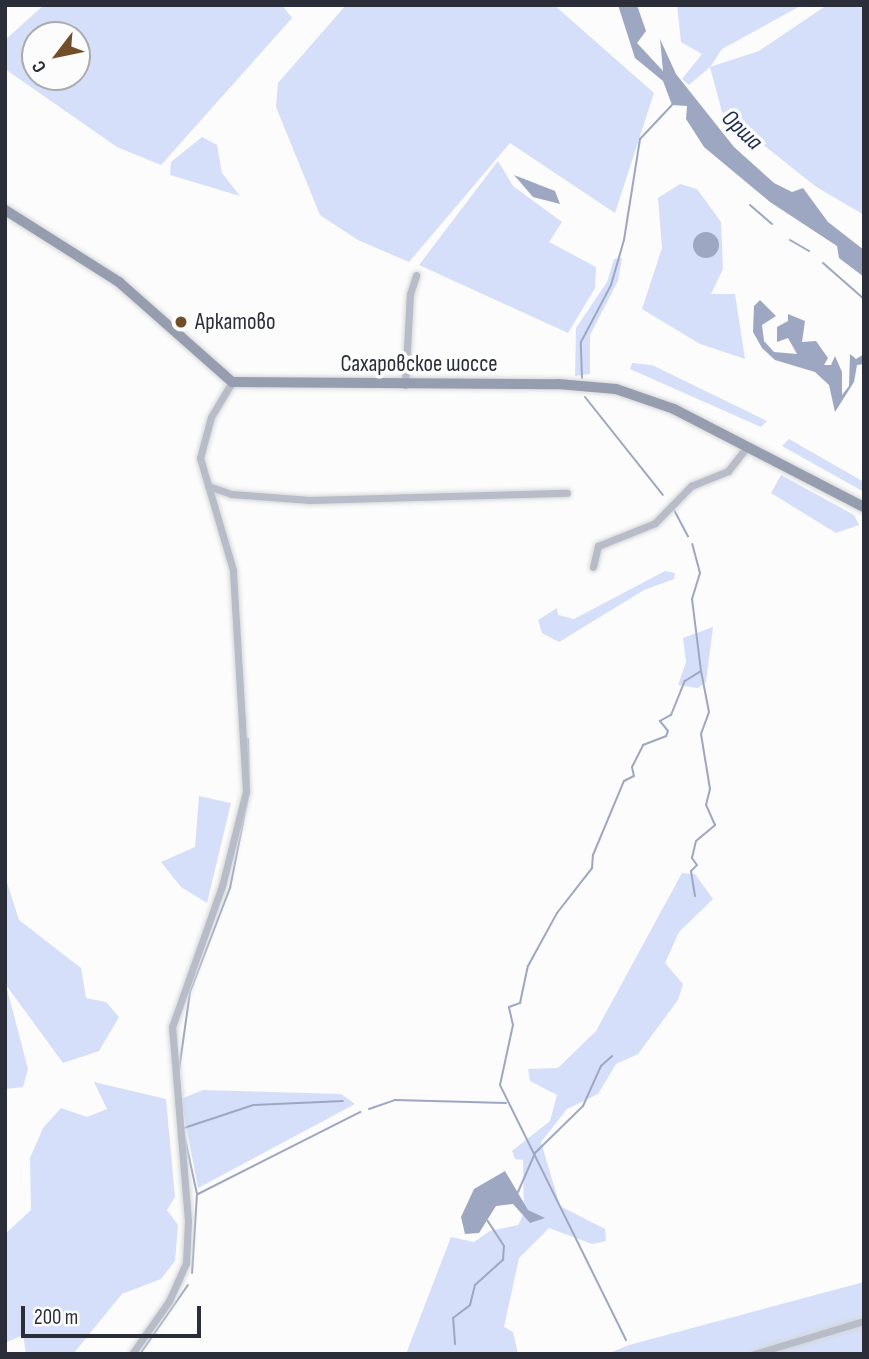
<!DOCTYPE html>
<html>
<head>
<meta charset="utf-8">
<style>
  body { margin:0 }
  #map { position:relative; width:869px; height:1359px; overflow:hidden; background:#fbfcfb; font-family:"Sofia Sans Condensed",sans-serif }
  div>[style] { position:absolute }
  .green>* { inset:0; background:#d5dff9 }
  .water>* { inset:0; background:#9da7c2 }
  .round { border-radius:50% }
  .stream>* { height:2px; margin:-1px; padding:0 1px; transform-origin:1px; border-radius:1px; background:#9da7c2 }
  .roads { filter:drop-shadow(0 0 2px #d6d7d8) drop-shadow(0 0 2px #d6d7d8) }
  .street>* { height:7px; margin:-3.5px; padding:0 3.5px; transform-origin:3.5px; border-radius:3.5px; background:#b7bcc8 }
  .secondary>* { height:10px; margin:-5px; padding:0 5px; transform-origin:5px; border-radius:5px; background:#969daf }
  .dots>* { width:19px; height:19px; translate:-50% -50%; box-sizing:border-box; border:4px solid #fbfcfb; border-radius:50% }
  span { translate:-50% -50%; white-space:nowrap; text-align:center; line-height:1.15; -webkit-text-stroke:7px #fbfcfb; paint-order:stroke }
  .poi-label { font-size:23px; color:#2b2e39 }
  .left { translate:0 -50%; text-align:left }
  .street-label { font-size:23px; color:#2b2e39 }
  .water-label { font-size:24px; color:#1f2a50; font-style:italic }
  .frame { position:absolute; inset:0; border:7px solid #2b2e39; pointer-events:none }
  .north { position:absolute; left:21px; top:21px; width:70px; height:70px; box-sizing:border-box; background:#fbfcfb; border:2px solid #a8aaad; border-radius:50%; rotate:238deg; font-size:19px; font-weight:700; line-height:28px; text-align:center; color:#2b2e39 }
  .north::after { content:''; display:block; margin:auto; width:24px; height:32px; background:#714d28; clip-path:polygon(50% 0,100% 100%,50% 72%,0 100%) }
  .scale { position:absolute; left:21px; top:1306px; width:180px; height:32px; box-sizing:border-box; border:4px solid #2b2e39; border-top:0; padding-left:9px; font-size:21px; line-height:24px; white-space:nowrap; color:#2b2e39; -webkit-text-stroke:5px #fbfcfb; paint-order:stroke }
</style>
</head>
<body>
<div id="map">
  <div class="green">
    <i style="clip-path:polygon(evenodd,44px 5px,282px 5px,292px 18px,161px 165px,117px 147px,5px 69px,5px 40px,44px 5px,35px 35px,77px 35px,77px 77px,35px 77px,35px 35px)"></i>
    <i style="clip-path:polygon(346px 5px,554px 5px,654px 93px,615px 213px,510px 143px,409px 262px,358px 240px,320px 215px,276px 107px,278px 83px)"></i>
    <i style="clip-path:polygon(677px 5px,802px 5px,722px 49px,710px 67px,759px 51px,827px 5px,864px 5px,864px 215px,815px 186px,722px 112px,710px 67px,689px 85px,682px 79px,702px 54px,681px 42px)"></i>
    <i style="clip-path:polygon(202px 137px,217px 145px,222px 173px,240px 196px,170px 175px,171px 162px)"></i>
    <i style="clip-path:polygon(498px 161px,513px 186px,562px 222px,549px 242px,596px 267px,595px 288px,568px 333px,419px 265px)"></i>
    <i style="clip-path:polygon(680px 184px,697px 189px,721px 222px,723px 269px,711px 294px,735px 294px,745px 359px,700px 344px,642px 309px,662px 248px,658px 198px)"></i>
    <i style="clip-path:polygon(622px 258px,618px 281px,590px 335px,590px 374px,575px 376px,576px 328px,607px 282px,614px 259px)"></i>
    <i style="clip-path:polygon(632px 363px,652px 365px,767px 421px,761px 427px,630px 369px)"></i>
    <i style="clip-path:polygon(789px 439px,864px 482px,864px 492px,782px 446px)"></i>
    <i style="clip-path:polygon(781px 475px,854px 515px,859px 525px,836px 533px,771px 493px)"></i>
    <i style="clip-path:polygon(665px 571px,675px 573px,674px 579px,644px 590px,559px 642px,542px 633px,538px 620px,557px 608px,558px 615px,574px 619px)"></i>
    <i style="clip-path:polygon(713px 627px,706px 682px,698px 688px,678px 685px,686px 662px,683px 638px)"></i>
    <i style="clip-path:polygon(199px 796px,231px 803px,207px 903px,181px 887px,161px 862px,195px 847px)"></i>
    <i style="clip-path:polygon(682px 873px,695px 874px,713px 899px,679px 932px,665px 963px,683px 984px,678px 1000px,638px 1054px,616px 1064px,598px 1094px,567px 1109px,541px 1142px,560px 1206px,605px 1229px,606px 1241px,592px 1244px,549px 1228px,519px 1258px,504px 1327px,513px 1332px,518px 1354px,406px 1354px,451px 1237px,474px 1242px,490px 1231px,518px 1225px,524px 1213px,523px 1160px,515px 1159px,512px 1151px,550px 1121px,557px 1095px,530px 1081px,528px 1069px,558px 1068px,596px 1031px)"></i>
    <i style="clip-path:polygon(5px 876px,19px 920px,81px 968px,86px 998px,106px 1002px,119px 1017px,99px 1051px,63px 1063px,6px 985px,28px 1069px,23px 1087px,5px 1089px)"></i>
    <i style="clip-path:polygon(94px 1082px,166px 1099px,175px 1197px,167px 1210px,178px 1225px,175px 1261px,161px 1279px,122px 1294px,73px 1354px,26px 1354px,23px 1335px,5px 1343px,5px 1234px,31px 1210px,30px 1158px,43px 1128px,61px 1108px,87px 1117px,107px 1109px)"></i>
    <i style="clip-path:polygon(203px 1090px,341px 1094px,355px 1104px,198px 1188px,181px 1099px)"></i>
    <i style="clip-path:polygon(864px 1282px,864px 1354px,607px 1354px,629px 1345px)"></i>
  </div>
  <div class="water">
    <i style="clip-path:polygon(618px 5px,637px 5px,646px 31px,637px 43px,663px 71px,660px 39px,676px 74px,734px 147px,774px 183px,792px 192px,803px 188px,828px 222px,864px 250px,864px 277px,839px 258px,837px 246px,770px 202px,704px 147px,686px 119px,687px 106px,672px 105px,663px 81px,635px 58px)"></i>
    <i style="clip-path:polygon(514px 175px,555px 191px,560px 204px,533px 197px)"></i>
    <i class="round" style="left:693px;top:232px;width:26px;height:26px"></i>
    <i style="clip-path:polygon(760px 300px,776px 316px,762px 325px,764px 341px,774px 352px,797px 354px,788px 338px,777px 342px,777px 327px,788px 321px,788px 314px,805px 321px,802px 342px,816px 341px,828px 358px,824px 365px,831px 365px,835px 356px,842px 372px,842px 395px,849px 386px,850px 354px,856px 359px,864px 354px,864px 364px,857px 365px,854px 382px,835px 412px,829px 385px,815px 372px,775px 360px,762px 348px,753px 332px,754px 306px)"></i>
    <i style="clip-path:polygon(505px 1171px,528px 1210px,545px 1218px,530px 1223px,513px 1204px,496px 1206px,479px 1233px,465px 1234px,461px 1217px,474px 1189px)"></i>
  </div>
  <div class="stream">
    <i style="left:750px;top:205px;width:29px;rotate:41deg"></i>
    <i style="left:790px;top:240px;width:22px;rotate:30deg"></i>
    <i style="left:823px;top:263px;width:55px;rotate:41.3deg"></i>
    <i style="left:582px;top:378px;width:36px;rotate:-92deg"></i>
    <i style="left:581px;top:342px;width:64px;rotate:-62.2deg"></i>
    <i style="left:611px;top:285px;width:47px;rotate:-73.9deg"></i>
    <i style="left:624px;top:240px;width:102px;rotate:-81deg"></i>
    <i style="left:640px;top:139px;width:47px;rotate:-46.7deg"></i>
    <i style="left:585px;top:397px;width:125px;rotate:51.5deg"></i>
    <i style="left:674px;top:510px;width:30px;rotate:62deg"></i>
    <i style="left:248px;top:739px;width:44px;rotate:88.7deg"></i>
    <i style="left:695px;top:896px;width:25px;rotate:-99deg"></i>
    <i style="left:691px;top:871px;width:8px;rotate:-45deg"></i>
    <i style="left:697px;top:865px;width:9px;rotate:-126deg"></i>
    <i style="left:692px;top:858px;width:17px;rotate:-77deg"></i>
    <i style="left:696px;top:841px;width:25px;rotate:-40deg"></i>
    <i style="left:715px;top:825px;width:22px;rotate:-114deg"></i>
    <i style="left:706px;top:805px;width:16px;rotate:-76deg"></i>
    <i style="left:710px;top:789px;width:56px;rotate:-99.3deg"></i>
    <i style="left:701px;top:734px;width:23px;rotate:-70deg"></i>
    <i style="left:709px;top:712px;width:42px;rotate:-101deg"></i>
    <i style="left:179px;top:1070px;width:79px;rotate:-82deg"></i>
    <i style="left:190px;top:992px;width:111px;rotate:-69deg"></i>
    <i style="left:230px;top:888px;width:98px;rotate:-78.8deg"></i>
    <i style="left:369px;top:1109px;width:28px;rotate:-19deg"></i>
    <i style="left:395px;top:1100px;width:111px;rotate:1.5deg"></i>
    <i style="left:184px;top:1128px;width:73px;rotate:-18.4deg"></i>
    <i style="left:253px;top:1105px;width:90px;rotate:-2.5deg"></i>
    <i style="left:184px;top:1134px;width:61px;rotate:77.8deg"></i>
    <i style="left:197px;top:1194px;width:79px;rotate:93.6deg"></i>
    <i style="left:518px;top:1192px;width:43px;rotate:-66.4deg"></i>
    <i style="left:535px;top:1153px;width:67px;rotate:-44.4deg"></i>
    <i style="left:583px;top:1106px;width:44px;rotate:-65.8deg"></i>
    <i style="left:601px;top:1066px;width:15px;rotate:-42deg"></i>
    <i style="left:198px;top:1194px;width:182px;rotate:-26.8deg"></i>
    <i style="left:626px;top:1340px;width:284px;rotate:-116.3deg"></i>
    <i style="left:500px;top:1085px;width:61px;rotate:-77.8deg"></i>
    <i style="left:513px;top:1025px;width:18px;rotate:-103deg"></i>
    <i style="left:509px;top:1007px;width:12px;rotate:-20deg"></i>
    <i style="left:520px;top:1003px;width:38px;rotate:-78deg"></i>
    <i style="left:528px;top:966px;width:60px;rotate:-61.3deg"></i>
    <i style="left:557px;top:913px;width:57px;rotate:-52.1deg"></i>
    <i style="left:592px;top:868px;width:13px;rotate:-86deg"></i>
    <i style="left:593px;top:855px;width:80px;rotate:-67.3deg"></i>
    <i style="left:624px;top:781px;width:11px;rotate:-27deg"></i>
    <i style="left:634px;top:776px;width:9px;rotate:-103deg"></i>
    <i style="left:632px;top:767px;width:25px;rotate:-63deg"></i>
    <i style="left:643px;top:745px;width:25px;rotate:-21deg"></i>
    <i style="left:666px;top:736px;width:5px;rotate:-68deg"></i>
    <i style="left:668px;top:731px;width:13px;rotate:-129deg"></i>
    <i style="left:660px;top:721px;width:13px;rotate:-29deg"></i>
    <i style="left:671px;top:715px;width:37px;rotate:-68deg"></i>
    <i style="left:685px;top:681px;width:19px;rotate:-32deg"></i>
    <i style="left:701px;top:671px;width:73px;rotate:-97.1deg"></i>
    <i style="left:692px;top:599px;width:27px;rotate:-73deg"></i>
    <i style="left:700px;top:573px;width:30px;rotate:-105deg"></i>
    <i style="left:455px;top:1344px;width:26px;rotate:-94deg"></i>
    <i style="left:453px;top:1318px;width:21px;rotate:-37deg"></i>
    <i style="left:470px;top:1305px;width:21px;rotate:-76deg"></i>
    <i style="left:475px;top:1285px;width:38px;rotate:-42deg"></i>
    <i style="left:503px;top:1260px;width:14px;rotate:-86deg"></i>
    <i style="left:504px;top:1246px;width:30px;rotate:-123deg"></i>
    <i style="left:140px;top:1354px;width:84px;rotate:-55.2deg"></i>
  </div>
  <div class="roads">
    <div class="street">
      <i style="left:405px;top:385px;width:91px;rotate:-86.9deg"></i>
      <i style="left:410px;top:294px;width:20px;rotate:-72deg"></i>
      <i style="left:208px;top:486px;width:24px;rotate:19deg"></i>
      <i style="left:231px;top:494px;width:79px;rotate:4.3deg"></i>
      <i style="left:310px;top:500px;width:257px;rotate:-1.6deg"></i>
      <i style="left:593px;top:567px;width:22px;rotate:-77deg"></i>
      <i style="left:598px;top:546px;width:61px;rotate:-22deg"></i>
      <i style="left:655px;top:523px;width:52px;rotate:-45.8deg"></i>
      <i style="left:691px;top:486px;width:40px;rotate:-22deg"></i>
      <i style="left:728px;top:471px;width:31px;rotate:-52deg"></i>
      <i style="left:132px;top:1354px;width:65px;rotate:-55.1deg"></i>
      <i style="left:169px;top:1301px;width:42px;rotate:-65.9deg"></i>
      <i style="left:186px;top:1263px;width:42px;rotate:-87.3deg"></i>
      <i style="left:188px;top:1221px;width:195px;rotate:-94.7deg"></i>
      <i style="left:172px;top:1027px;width:150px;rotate:-70.5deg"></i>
      <i style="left:222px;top:886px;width:98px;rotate:-75.8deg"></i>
      <i style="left:246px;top:791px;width:221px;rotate:-93.4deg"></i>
      <i style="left:233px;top:570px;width:117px;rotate:-106.4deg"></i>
      <i style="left:200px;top:458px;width:42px;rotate:-75deg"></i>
      <i style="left:211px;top:417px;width:41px;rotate:-59deg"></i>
      <i style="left:754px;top:1354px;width:115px;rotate:-16.7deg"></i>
    </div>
    <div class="secondary">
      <i style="left:5px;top:210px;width:135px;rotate:32.3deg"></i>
      <i style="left:119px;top:282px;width:151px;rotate:41.5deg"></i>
      <i style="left:232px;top:382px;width:326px;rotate:0.4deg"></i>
      <i style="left:558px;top:384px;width:58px;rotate:4.9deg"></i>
      <i style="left:616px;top:389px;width:61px;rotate:19deg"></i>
      <i style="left:674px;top:409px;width:214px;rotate:27.3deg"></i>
    </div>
  </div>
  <div class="dots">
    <i style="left:181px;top:322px;background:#714d28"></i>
  </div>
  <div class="poi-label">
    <span class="left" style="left:195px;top:322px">Аркатово</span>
  </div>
  <div class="street-label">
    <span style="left:419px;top:364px">Сахаровское шоссе</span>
  </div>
  <div class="water-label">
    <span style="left:742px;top:130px;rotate:44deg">Орша</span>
  </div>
  <div class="frame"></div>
  <div class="north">С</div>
  <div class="scale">200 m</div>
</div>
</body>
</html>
